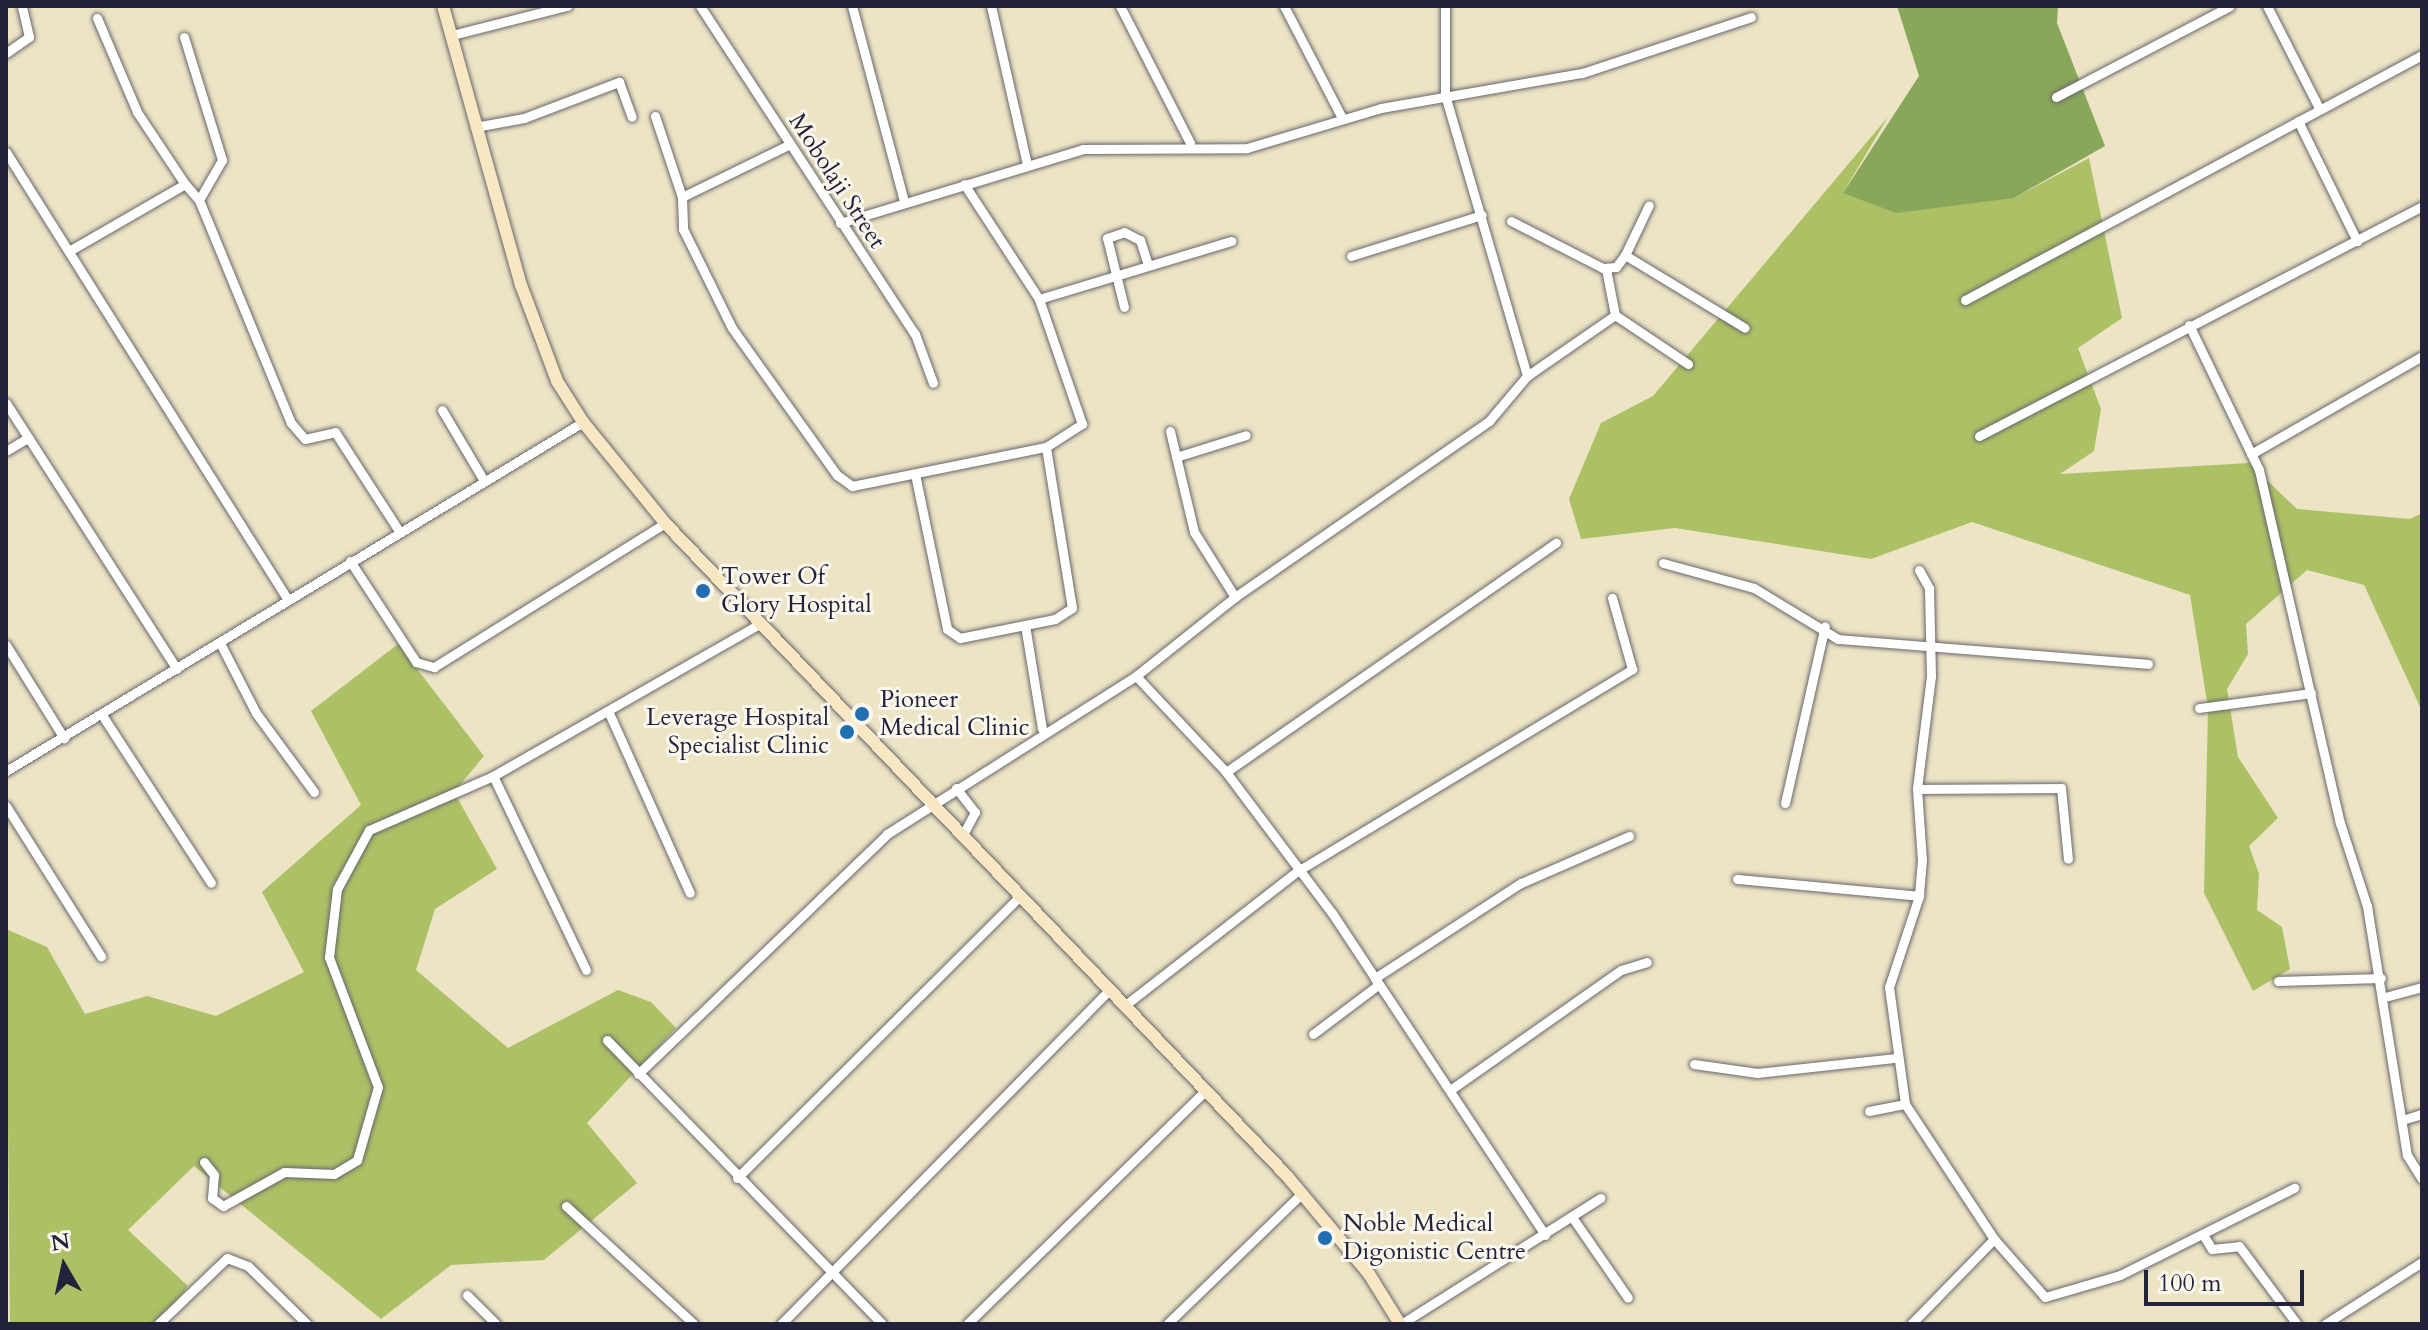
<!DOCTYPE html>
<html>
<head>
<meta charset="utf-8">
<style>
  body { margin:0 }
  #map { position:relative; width:2428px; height:1330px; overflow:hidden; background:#ece4c5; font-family:Cardo,serif }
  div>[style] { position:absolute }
  .green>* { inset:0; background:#acc165 }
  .forest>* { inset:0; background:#89a75a }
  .roads { filter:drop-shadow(0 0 2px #69666b) drop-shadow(0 0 2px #69666b) }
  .street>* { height:9px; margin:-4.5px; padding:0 4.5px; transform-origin:4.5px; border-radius:4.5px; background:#fff }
  .secondary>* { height:12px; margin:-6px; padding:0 6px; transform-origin:6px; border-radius:6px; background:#f8e7c3 }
  .dots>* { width:22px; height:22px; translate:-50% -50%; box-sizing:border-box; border:4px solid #fbf7ec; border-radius:50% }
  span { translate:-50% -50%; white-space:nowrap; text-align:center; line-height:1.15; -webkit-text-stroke:6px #fbf7ec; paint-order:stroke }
  .street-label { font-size:24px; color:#22223b }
  .poi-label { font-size:24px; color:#22223b }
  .left { translate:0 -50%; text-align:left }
  .right { translate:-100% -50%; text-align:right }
  .frame { position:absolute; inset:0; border:8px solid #22223b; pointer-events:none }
  .north { position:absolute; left:24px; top:1226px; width:80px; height:80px; -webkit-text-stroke:6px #fbf7ec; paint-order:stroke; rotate:351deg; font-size:22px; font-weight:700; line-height:32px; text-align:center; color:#22223b }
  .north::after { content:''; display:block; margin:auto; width:28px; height:36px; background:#22223b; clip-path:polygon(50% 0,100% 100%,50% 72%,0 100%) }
  .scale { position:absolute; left:2144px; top:1270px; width:160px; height:36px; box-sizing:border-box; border:4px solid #22223b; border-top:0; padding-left:10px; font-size:24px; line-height:28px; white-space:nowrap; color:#22223b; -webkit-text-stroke:6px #fbf7ec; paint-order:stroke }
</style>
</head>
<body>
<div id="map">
  <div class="green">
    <i style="clip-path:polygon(1888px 117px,1843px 193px,2014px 198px,2089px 158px,2122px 318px,2078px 348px,2101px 409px,2094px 451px,2060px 474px,2249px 463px,2297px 509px,2410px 519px,2422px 513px,2422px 711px,2364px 585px,2307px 570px,2246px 624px,2248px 654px,2227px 689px,2238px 757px,2278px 818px,2249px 846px,2259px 874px,2257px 910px,2282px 927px,2290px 969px,2253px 991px,2204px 893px,2208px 708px,2190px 595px,1972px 522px,1871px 559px,1675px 528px,1581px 539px,1569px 499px,1601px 423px,1653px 396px)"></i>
    <i style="clip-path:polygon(398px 644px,484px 756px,454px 792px,497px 869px,435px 909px,416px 970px,508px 1048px,618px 990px,651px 1002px,676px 1028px,587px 1123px,637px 1183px,544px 1260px,451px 1265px,381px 1319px,194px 1166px,128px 1230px,188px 1286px,159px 1324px,10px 1324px,6px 929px,47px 947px,85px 1014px,147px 996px,216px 1016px,304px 972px,262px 892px,361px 805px,311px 711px)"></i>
  </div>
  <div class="forest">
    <i style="clip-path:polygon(1897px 6px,2058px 6px,2057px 23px,2105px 146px,2014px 198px,1896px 213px,1843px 193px,1919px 76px)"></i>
  </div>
  <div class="roads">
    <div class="street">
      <i style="left:700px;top:6px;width:392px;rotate:56.8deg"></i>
      <i style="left:915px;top:334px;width:52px;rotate:69.8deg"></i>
      <i style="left:852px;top:6px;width:202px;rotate:75.1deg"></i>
      <i style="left:991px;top:6px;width:163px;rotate:77.2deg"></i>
      <i style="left:1120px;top:6px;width:154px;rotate:62.9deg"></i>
      <i style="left:1284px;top:6px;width:126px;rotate:62.6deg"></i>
      <i style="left:1445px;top:6px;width:89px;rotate:90deg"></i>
      <i style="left:1445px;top:95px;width:293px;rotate:73.7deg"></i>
      <i style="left:2267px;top:6px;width:114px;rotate:63deg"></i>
      <i style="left:97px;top:18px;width:102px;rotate:66.9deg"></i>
      <i style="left:137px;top:112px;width:87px;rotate:56.3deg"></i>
      <i style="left:452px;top:35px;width:119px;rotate:-14.2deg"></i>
      <i style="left:184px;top:37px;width:129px;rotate:72.8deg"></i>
      <i style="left:222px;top:160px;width:46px;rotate:119.9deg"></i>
      <i style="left:199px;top:200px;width:241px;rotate:67.6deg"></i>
      <i style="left:291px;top:423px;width:21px;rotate:49deg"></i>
      <i style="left:305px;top:439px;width:31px;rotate:-13deg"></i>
      <i style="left:335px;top:432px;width:118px;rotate:57.1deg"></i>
      <i style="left:6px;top:53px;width:28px;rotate:-35deg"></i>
      <i style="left:29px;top:37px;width:32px;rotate:-103deg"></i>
      <i style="left:2056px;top:97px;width:196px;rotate:-27.6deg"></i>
      <i style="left:655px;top:116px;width:85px;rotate:71.6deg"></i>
      <i style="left:682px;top:197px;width:32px;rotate:88deg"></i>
      <i style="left:683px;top:229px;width:110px;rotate:63.7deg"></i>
      <i style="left:732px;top:328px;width:181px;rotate:54.5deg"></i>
      <i style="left:837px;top:475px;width:19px;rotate:36deg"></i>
      <i style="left:852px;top:486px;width:198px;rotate:-11.4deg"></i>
      <i style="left:1046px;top:447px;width:43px;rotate:-32.6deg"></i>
      <i style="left:1082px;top:424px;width:132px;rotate:-109deg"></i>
      <i style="left:1039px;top:299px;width:137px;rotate:-123.1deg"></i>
      <i style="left:2298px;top:121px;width:134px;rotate:63.8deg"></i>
      <i style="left:475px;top:127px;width:50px;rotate:-10.4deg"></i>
      <i style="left:524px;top:118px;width:102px;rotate:-20.8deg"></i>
      <i style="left:619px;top:82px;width:37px;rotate:70deg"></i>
      <i style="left:6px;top:152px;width:529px;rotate:57.81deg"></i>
      <i style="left:682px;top:197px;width:120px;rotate:-26.1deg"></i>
      <i style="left:1511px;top:221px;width:103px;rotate:27.1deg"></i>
      <i style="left:1603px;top:268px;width:13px;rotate:-4deg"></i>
      <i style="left:1616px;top:267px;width:15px;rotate:-53deg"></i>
      <i style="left:1625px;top:255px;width:140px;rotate:31.3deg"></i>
      <i style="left:840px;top:223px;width:254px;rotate:-16.9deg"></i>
      <i style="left:1083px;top:149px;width:164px;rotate:-0.3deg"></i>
      <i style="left:1247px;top:148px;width:140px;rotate:-16.6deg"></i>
      <i style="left:1381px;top:108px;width:204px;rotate:-9.9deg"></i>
      <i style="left:1582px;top:73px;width:178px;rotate:-18.3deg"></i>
      <i style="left:69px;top:251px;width:134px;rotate:-30deg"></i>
      <i style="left:185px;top:184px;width:21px;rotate:49deg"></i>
      <i style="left:1625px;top:255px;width:55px;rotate:-64.4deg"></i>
      <i style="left:1351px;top:256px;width:137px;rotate:-17.4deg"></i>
      <i style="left:1606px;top:269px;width:47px;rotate:78.9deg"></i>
      <i style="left:1039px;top:299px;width:201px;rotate:-16.8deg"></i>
      <i style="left:1965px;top:300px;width:519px;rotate:-28.2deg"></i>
      <i style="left:1124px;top:307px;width:71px;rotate:-103.8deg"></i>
      <i style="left:1107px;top:238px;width:18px;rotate:-19deg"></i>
      <i style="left:1124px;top:232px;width:18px;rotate:27deg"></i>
      <i style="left:1140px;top:240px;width:25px;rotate:72deg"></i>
      <i style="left:1615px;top:315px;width:88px;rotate:33.9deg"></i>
      <i style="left:2189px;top:325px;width:161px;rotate:64.2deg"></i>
      <i style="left:2259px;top:470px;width:362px;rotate:77.1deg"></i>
      <i style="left:2340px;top:823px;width:87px;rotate:72deg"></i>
      <i style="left:2367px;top:906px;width:252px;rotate:80.9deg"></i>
      <i style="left:2407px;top:1155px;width:28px;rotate:58deg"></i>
      <i style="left:6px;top:403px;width:316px;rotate:57.3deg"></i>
      <i style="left:442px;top:410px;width:80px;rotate:59.3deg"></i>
      <i style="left:1170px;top:431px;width:104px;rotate:76.6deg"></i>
      <i style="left:1194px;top:532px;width:77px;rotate:57.8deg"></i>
      <i style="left:1979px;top:436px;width:499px;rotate:-27.4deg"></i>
      <i style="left:6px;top:451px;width:26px;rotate:-31deg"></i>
      <i style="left:2251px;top:454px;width:197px;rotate:-29.8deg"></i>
      <i style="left:1176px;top:457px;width:73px;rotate:-17.4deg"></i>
      <i style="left:915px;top:474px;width:158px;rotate:78.3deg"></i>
      <i style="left:947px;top:629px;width:16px;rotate:35deg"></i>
      <i style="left:960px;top:638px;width:97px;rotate:-11.3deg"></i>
      <i style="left:1055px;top:619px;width:20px;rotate:-33deg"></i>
      <i style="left:1072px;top:608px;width:163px;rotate:-99.2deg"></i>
      <i style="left:350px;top:561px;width:121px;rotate:56.8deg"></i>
      <i style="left:416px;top:662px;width:19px;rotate:16deg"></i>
      <i style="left:434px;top:667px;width:272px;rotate:-31.9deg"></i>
      <i style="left:1663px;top:563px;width:94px;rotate:15.4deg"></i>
      <i style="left:1754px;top:588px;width:98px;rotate:31.3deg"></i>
      <i style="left:1838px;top:639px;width:311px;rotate:4.6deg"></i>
      <i style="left:1919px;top:570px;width:21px;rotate:61deg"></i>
      <i style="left:1929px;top:588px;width:88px;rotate:88.7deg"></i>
      <i style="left:1931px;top:676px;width:114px;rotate:97.1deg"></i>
      <i style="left:1917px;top:789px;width:71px;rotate:86deg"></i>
      <i style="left:1922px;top:860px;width:36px;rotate:95deg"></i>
      <i style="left:1919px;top:896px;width:96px;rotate:108.2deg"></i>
      <i style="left:1889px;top:987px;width:118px;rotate:82.2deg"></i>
      <i style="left:1905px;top:1104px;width:162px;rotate:56.6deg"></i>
      <i style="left:1994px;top:1239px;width:77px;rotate:48.7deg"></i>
      <i style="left:2045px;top:1297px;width:78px;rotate:-16.3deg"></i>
      <i style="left:2120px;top:1275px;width:195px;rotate:-26.6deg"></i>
      <i style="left:1025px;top:625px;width:105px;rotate:80.7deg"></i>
      <i style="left:220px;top:643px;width:79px;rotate:62.8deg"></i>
      <i style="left:256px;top:713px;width:98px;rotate:53.7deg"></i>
      <i style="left:6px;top:645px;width:110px;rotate:58.1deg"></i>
      <i style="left:1136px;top:676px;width:132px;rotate:46.8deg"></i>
      <i style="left:1226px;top:772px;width:176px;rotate:53.1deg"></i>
      <i style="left:1332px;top:913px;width:386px;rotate:56.5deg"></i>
      <i style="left:2199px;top:708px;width:113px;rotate:-7.6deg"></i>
      <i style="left:609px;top:713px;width:197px;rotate:65.8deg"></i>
      <i style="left:102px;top:715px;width:200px;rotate:57deg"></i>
      <i style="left:6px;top:771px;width:674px;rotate:-31.17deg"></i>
      <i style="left:1226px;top:772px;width:402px;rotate:-34.8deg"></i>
      <i style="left:956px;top:788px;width:31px;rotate:52deg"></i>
      <i style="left:975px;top:812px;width:27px;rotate:118deg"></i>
      <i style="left:1917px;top:789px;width:144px;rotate:-0.4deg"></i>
      <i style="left:2061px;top:788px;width:71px;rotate:84.4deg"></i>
      <i style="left:1785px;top:803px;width:181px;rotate:-77.3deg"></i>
      <i style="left:6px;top:806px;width:178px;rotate:57.7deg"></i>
      <i style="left:1737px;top:879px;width:183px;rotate:5.3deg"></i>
      <i style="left:586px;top:970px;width:215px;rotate:-115.6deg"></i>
      <i style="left:493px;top:776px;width:307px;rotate:-29.7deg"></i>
      <i style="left:2278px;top:981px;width:103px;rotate:-1.7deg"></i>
      <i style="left:2385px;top:997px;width:38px;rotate:-15deg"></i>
      <i style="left:1124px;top:1006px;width:218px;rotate:-37.9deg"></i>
      <i style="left:1296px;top:872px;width:393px;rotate:-31.1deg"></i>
      <i style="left:1632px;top:669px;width:74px;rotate:-105.7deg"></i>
      <i style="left:1313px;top:1034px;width:81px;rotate:-37deg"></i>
      <i style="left:1378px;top:985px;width:8px;rotate:-113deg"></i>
      <i style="left:1375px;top:978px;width:174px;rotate:-33.1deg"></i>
      <i style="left:1521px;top:883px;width:118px;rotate:-23.5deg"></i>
      <i style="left:607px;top:1040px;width:395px;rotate:45.9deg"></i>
      <i style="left:1694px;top:1064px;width:64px;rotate:8.1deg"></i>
      <i style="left:1757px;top:1073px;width:140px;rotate:-6.2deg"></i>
      <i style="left:638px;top:1074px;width:346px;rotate:-43.9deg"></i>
      <i style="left:887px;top:834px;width:295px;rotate:-32.4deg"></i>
      <i style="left:1136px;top:676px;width:127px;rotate:-38.6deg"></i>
      <i style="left:1235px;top:597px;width:309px;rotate:-34.7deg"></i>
      <i style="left:1489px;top:421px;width:59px;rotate:-49.8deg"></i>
      <i style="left:1527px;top:376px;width:107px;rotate:-34.7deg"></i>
      <i style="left:1453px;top:1088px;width:205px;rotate:-35.1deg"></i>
      <i style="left:1621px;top:970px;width:27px;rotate:-17deg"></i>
      <i style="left:1869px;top:1111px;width:37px;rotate:-11deg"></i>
      <i style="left:2402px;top:1120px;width:21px;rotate:-17deg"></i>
      <i style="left:204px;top:1162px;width:16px;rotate:52deg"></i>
      <i style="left:214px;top:1175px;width:23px;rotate:95deg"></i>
      <i style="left:212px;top:1198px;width:14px;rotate:36deg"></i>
      <i style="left:223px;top:1206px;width:70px;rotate:-29.1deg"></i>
      <i style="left:284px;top:1172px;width:50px;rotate:2.3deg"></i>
      <i style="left:334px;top:1174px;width:27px;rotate:-31deg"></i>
      <i style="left:357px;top:1160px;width:76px;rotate:-74deg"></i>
      <i style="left:378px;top:1087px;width:139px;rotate:-110.7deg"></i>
      <i style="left:329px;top:957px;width:68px;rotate:-83.3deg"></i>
      <i style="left:337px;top:889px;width:67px;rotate:-61.5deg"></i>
      <i style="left:369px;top:830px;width:135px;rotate:-23.5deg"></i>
      <i style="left:737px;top:1178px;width:398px;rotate:-44.9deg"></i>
      <i style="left:566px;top:1206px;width:174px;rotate:42.7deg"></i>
      <i style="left:1572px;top:1217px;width:98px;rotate:55.3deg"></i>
      <i style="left:2205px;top:1238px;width:13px;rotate:58deg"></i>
      <i style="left:2212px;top:1249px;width:27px;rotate:-6deg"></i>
      <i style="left:2239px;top:1246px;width:97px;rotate:53.4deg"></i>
      <i style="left:467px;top:1295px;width:41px;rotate:45deg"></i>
      <i style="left:158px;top:1324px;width:95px;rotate:-43.7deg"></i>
      <i style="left:227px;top:1258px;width:22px;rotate:21deg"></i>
      <i style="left:248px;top:1266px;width:83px;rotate:44.5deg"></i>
      <i style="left:781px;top:1324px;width:467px;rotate:-45.5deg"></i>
      <i style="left:967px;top:1324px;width:332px;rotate:-44.4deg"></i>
      <i style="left:1167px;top:1324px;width:188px;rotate:-44.1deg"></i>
      <i style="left:1401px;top:1324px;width:236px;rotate:-32.3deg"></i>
      <i style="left:1911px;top:1324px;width:119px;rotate:-45.7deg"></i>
      <i style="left:2325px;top:1324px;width:115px;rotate:-32.6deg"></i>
    </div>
    <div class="secondary">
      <i style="left:443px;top:6px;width:290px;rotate:74.4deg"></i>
      <i style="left:521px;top:285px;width:103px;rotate:69.4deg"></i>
      <i style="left:557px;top:381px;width:49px;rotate:57.6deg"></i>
      <i style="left:583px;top:422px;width:130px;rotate:50.9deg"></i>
      <i style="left:665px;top:523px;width:902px;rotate:46.39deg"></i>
      <i style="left:1287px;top:1176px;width:128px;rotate:50.1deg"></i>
      <i style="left:1369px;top:1274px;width:59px;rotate:58.2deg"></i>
    </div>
  </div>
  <div class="dots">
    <i style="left:703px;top:591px;background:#1f6fb2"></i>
    <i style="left:862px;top:714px;background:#1f6fb2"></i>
    <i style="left:847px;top:732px;background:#1f6fb2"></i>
    <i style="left:1325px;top:1238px;background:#1f6fb2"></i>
  </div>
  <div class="street-label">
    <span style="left:837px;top:181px;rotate:57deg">Mobolaji Street</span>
  </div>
  <div class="poi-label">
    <span class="left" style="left:721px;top:591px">Tower Of<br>Glory Hospital</span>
    <span class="left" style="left:880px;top:714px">Pioneer<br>Medical Clinic</span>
    <span class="right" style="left:829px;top:732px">Leverage Hospital<br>Specialist Clinic</span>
    <span class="left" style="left:1343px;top:1238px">Noble Medical<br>Digonistic Centre</span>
  </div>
  <div class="frame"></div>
  <div class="north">N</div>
  <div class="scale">100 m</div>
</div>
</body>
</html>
